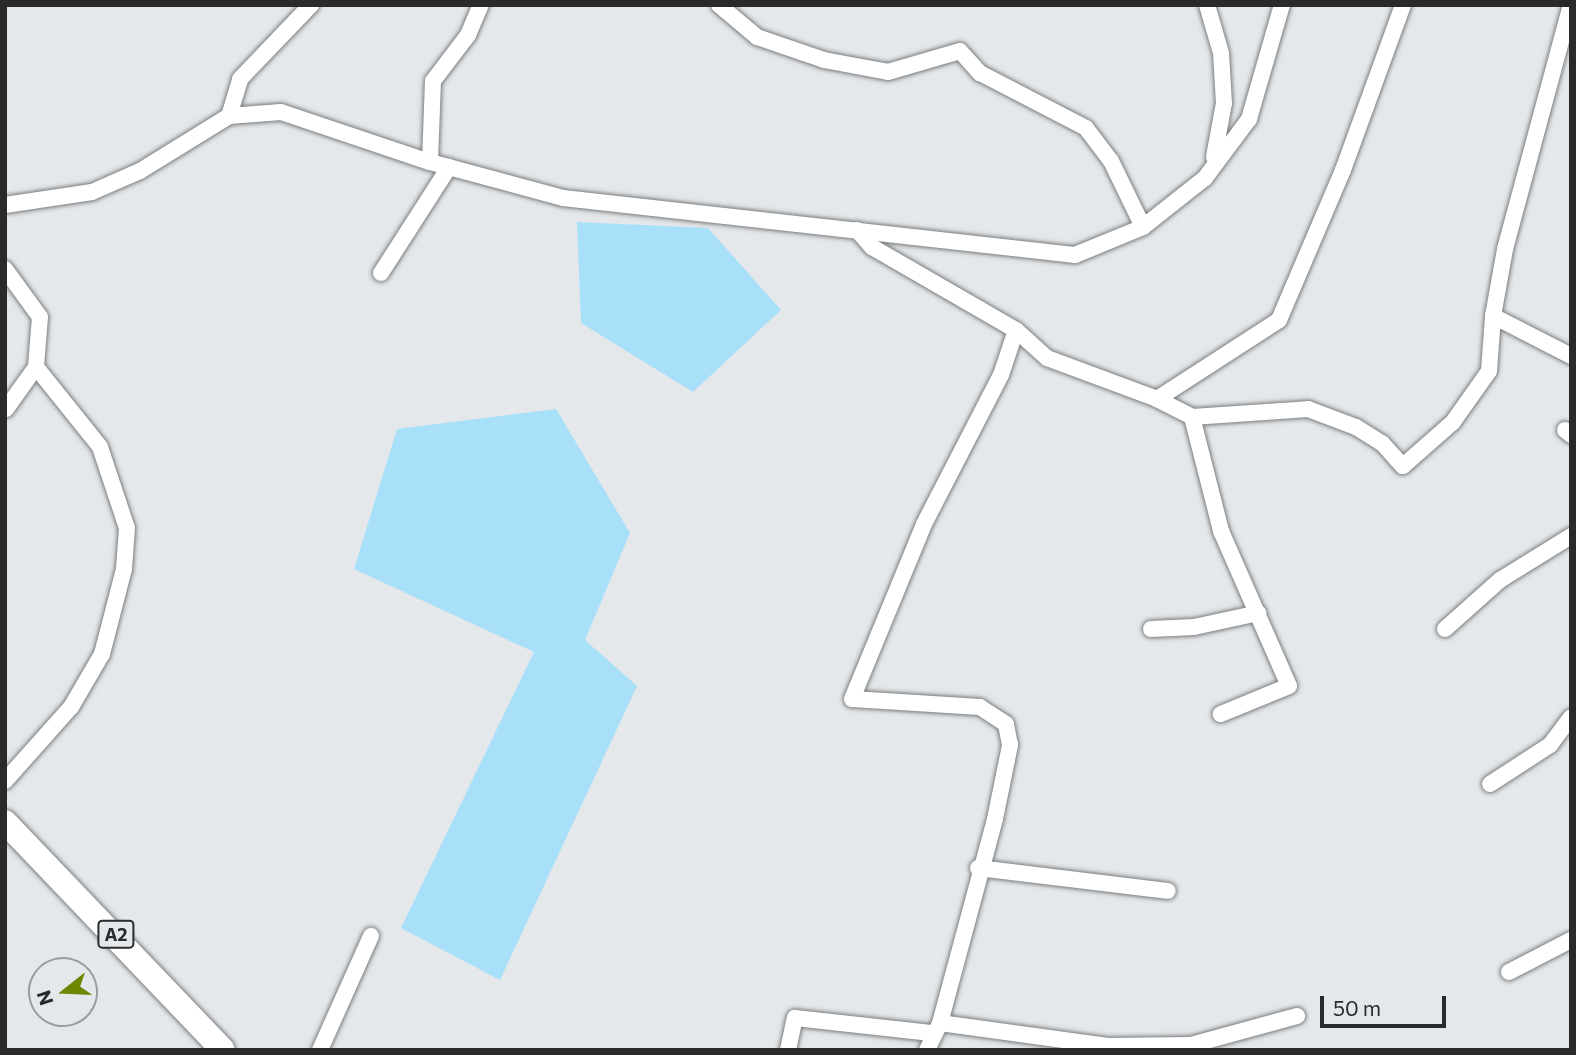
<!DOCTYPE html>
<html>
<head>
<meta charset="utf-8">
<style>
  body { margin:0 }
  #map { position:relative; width:1576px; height:1055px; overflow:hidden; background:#e5e8ea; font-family:Commissioner,sans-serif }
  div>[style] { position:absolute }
  .green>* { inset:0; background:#a8dff9 }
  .roads { filter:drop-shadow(0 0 2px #7b7e80) drop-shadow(0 0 2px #7b7e80) }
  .street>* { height:16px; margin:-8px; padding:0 8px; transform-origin:8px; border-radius:8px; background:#fff }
  .primary>* { height:24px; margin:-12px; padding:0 12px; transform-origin:12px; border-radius:12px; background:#fff }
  span { translate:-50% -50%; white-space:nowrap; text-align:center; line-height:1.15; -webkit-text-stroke:5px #e5e8ea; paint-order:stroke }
  .shield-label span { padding:2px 5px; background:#e5e8ea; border:2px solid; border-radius:5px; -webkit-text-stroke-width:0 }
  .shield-label { font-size:18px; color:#292a2b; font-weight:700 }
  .frame { position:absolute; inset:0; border:7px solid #292a2b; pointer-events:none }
  .north { position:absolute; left:28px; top:957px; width:70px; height:70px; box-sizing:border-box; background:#e5e8ea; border:2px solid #9a9c9e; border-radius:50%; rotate:252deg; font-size:19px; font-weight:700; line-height:28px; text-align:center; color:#292a2b }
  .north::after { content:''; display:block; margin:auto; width:24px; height:32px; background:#6b8800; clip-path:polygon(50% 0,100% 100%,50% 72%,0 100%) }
  .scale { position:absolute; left:1320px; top:996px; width:126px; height:32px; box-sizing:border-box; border:4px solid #292a2b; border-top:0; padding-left:9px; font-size:21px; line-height:24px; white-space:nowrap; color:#292a2b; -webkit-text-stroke:5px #e5e8ea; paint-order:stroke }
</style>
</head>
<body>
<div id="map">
  <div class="green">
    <i style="clip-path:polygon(577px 222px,708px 228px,781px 310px,693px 392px,581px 323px)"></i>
    <i style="clip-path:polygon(556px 409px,630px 533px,585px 640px,637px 686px,500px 980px,401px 928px,534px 652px,354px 569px,397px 429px)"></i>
  </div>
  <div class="roads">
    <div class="street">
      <i style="left:719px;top:5px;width:50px;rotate:40.1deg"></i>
      <i style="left:757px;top:37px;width:71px;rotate:18.9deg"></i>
      <i style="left:824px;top:60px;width:65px;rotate:10.6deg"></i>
      <i style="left:888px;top:72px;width:75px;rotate:-16.3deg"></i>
      <i style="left:960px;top:51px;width:30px;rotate:48deg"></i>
      <i style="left:980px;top:73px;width:119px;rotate:27.4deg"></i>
      <i style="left:1086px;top:128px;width:41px;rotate:52.9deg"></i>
      <i style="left:1111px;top:161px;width:73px;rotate:64.1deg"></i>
      <i style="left:1207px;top:5px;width:50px;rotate:73.7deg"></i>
      <i style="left:1221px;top:53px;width:50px;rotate:86.6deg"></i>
      <i style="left:1224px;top:103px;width:55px;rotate:100.5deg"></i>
      <i style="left:229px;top:116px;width:39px;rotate:-73deg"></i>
      <i style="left:240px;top:79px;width:103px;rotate:-46.2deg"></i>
      <i style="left:430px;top:162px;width:81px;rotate:-87.9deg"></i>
      <i style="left:433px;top:81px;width:58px;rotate:-52.7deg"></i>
      <i style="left:468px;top:35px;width:33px;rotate:-67deg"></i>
      <i style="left:5px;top:205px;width:88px;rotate:-8.5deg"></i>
      <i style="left:92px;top:192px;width:52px;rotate:-23.6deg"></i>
      <i style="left:140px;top:171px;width:105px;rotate:-31.7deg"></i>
      <i style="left:229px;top:116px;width:52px;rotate:-4.4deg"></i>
      <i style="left:281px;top:112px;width:157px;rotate:18.6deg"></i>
      <i style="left:430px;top:162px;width:138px;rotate:15.1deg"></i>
      <i style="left:563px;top:198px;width:515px;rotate:6.35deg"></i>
      <i style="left:1075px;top:255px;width:74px;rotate:-22.4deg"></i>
      <i style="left:1143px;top:227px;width:79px;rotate:-38.3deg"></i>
      <i style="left:1205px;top:178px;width:74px;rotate:-53.3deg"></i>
      <i style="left:1249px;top:119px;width:119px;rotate:-73.9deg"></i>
      <i style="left:857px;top:230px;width:23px;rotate:49deg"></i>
      <i style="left:872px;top:247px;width:166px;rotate:30deg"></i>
      <i style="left:1016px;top:330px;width:42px;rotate:42.1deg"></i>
      <i style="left:1047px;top:358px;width:117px;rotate:20.4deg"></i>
      <i style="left:1157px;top:399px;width:145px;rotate:-32.9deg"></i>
      <i style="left:1279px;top:320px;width:163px;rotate:-66.9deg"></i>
      <i style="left:1343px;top:170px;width:176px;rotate:-70deg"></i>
      <i style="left:5px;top:269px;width:59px;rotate:53.9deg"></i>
      <i style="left:40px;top:317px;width:50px;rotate:94.6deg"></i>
      <i style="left:36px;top:367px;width:102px;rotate:51.3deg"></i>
      <i style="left:100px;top:447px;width:85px;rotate:71.6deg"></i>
      <i style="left:127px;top:528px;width:41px;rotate:94.2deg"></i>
      <i style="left:124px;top:569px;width:88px;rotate:104.5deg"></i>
      <i style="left:102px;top:654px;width:61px;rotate:120.3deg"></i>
      <i style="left:71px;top:707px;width:99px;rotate:131.7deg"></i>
      <i style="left:381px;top:273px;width:126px;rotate:-57.3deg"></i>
      <i style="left:1493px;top:316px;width:68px;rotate:-79.8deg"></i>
      <i style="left:1505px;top:249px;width:253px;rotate:-74.9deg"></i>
      <i style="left:1157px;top:399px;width:39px;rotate:27deg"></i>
      <i style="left:1192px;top:417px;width:116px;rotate:-3.9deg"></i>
      <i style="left:1308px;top:409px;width:51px;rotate:20.6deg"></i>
      <i style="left:1356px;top:427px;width:31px;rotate:32deg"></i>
      <i style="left:1382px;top:443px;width:31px;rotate:48deg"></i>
      <i style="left:1403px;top:466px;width:67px;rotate:-41.3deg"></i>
      <i style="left:1453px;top:422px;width:62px;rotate:-54.8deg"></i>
      <i style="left:1489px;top:371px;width:55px;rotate:-85.8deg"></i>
      <i style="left:1493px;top:316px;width:88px;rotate:27.1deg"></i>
      <i style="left:6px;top:409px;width:52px;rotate:-54.5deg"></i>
      <i style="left:1192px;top:417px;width:118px;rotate:75.7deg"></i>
      <i style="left:1221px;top:531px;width:169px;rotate:66.3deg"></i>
      <i style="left:1289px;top:686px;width:74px;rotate:157.6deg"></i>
      <i style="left:1565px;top:430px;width:8px;rotate:40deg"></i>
      <i style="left:1151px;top:629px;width:43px;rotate:-2.7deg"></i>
      <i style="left:1194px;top:627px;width:66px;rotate:-12.2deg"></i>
      <i style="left:1445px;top:629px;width:74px;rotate:-41.7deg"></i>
      <i style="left:1500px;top:580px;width:84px;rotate:-31.8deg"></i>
      <i style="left:1490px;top:784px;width:72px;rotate:-33deg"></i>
      <i style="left:1550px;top:745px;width:35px;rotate:-53deg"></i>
      <i style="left:978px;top:868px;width:191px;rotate:6.9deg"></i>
      <i style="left:1509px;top:972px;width:70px;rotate:-27.3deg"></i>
      <i style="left:940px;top:1023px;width:171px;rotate:7.8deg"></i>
      <i style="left:1109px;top:1046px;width:82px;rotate:-0.7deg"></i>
      <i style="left:1191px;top:1045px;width:110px;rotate:-15.3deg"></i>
      <i style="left:320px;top:1050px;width:125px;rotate:-65.9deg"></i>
      <i style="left:788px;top:1050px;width:33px;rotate:-78deg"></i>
      <i style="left:795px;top:1018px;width:137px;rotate:6.3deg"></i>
      <i style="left:927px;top:1050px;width:30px;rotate:-64deg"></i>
      <i style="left:940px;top:1023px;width:211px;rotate:-74.9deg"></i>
      <i style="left:995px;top:819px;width:76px;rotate:-78.5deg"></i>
      <i style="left:1010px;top:745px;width:21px;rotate:-101deg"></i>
      <i style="left:1006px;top:724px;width:31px;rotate:-147deg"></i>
      <i style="left:980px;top:707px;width:128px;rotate:-176.4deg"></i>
      <i style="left:852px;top:699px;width:189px;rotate:-67.6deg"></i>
      <i style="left:924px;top:524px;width:168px;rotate:-62.7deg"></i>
      <i style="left:1001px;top:375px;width:47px;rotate:-71.6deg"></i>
    </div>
    <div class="primary">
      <i style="left:5px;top:822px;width:315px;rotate:46.3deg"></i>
    </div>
  </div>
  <div class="shield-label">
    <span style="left:116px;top:934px">A2</span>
  </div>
  <div class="frame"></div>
  <div class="north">N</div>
  <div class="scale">50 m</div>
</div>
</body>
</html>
